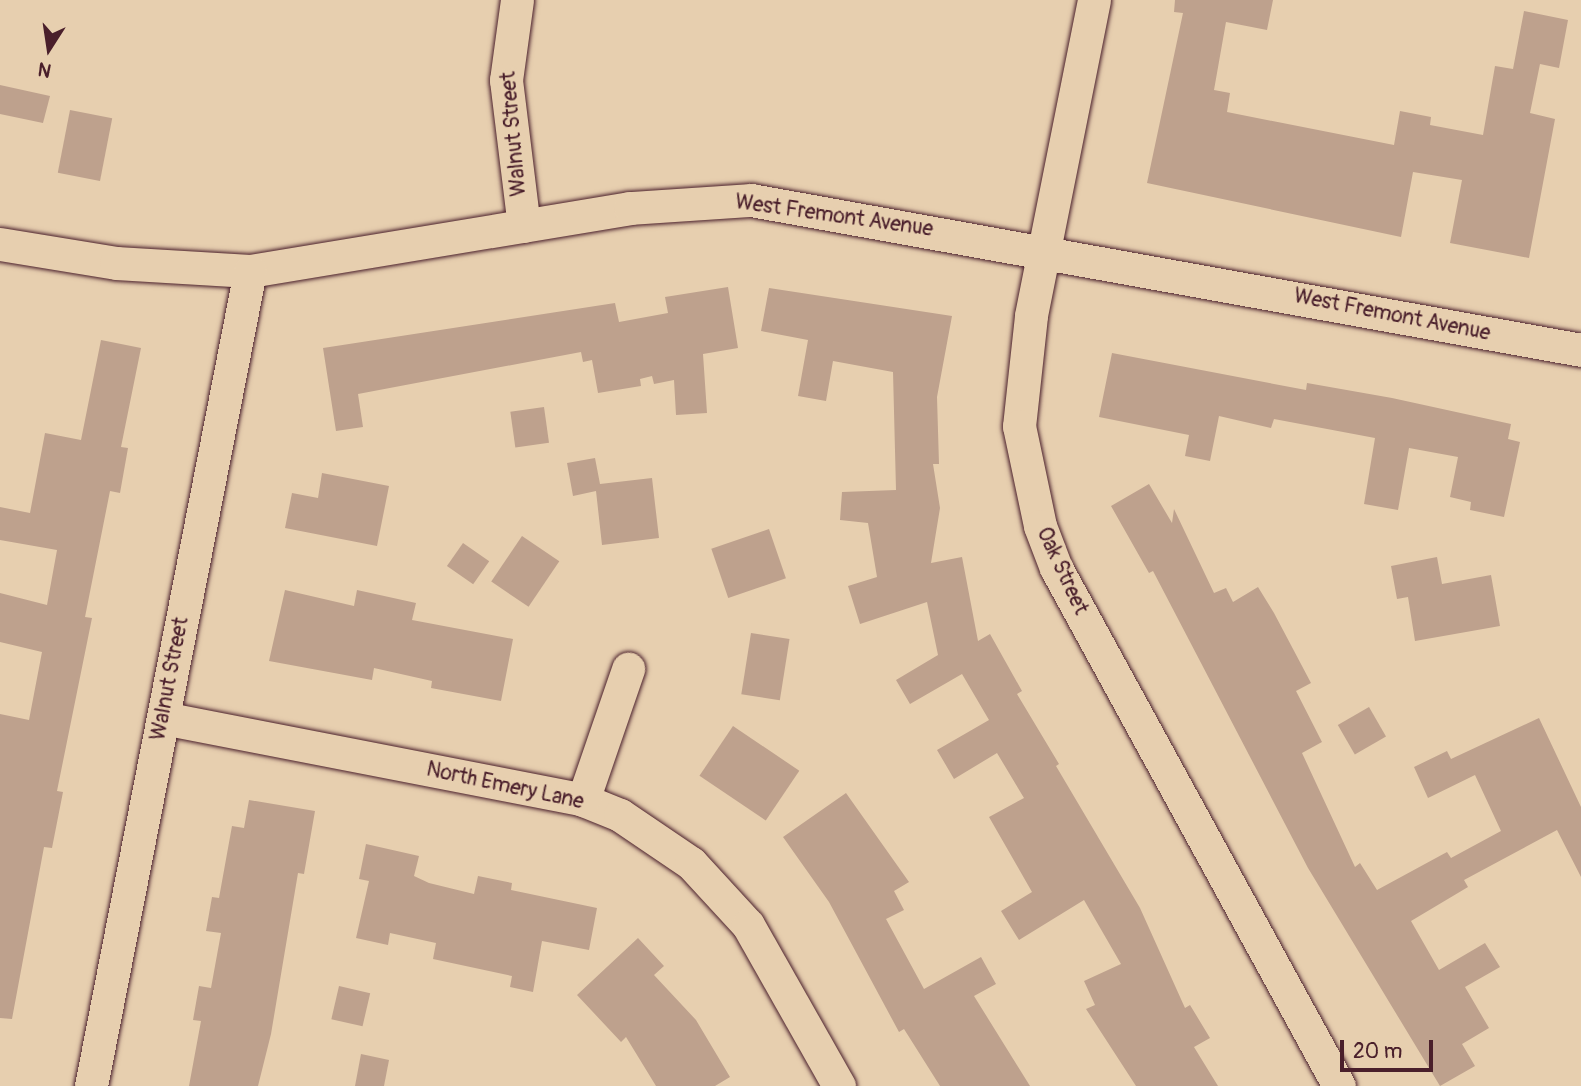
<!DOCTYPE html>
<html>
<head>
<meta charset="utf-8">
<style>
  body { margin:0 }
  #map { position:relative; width:1581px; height:1086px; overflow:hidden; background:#e7cfaf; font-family:Pangolin,sans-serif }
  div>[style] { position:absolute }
  .building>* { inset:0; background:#bea18d; transform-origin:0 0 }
  .roads { filter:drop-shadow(0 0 2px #4a1f2b) drop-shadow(0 0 2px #4a1f2b) }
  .street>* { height:33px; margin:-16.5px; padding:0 16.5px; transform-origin:16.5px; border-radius:16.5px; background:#e7cfaf }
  span { translate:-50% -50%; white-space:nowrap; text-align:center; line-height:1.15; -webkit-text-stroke:6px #e7cfaf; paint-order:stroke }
  .street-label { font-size:21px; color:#4a1f2b }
  .north { position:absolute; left:14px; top:14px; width:70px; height:70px; -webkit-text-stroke:5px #e7cfaf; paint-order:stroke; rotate:192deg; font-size:19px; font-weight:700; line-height:28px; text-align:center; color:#4a1f2b }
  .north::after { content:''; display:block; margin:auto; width:24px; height:32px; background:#4a1f2b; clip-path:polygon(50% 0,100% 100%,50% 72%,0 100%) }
  .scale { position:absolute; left:1340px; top:1040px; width:93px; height:32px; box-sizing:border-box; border:4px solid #4a1f2b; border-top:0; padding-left:9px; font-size:21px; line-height:24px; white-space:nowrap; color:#4a1f2b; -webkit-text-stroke:5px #e7cfaf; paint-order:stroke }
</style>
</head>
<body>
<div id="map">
  <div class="building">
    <i style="clip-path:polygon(1175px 0,1273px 0,1267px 30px,1226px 22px,1214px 90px,1230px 93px,1227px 112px,1394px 145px,1400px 111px,1431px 117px,1430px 125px,1483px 135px,1495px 66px,1513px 69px,1524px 11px,1568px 20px,1559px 68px,1540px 64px,1530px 113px,1555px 119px,1529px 258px,1450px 243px,1462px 180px,1413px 172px,1401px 237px,1147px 183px,1183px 13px,1174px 12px)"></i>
    <i style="clip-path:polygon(0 85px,50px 96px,43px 123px,0 114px)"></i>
    <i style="left:70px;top:110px;width:43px;height:64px;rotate:11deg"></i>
    <i style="clip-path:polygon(728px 287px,738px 348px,703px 354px,707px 413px,676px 415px,674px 380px,654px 384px,652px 376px,640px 379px,641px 386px,598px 393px,592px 360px,583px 362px,581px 352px,358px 394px,363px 427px,336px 431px,323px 348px,615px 303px,619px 322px,668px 313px,665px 297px)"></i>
    <i style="clip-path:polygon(769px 288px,952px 316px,937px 397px,939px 464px,933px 464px,940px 508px,931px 563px,962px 557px,978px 641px,990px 634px,1022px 691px,1017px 694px,1059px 764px,1056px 766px,1140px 908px,1185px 1008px,1190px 1005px,1210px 1038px,1194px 1047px,1218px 1086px,1136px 1086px,1086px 1009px,1095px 1005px,1084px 981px,1121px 964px,1084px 900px,1019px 940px,1001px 911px,1032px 892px,989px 817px,1024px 798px,997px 753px,954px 779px,937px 750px,989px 720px,962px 674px,910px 704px,896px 680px,938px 655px,927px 602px,860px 624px,848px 586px,877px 577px,868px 523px,840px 520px,842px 492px,896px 490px,893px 372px,833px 361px,826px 401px,798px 396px,808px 340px,761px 331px)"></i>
    <i style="clip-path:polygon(101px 340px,141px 348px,121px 447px,128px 448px,120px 493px,110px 491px,85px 617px,92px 618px,57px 791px,63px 792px,52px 848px,44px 847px,12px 1019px,0 1018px,0 714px,29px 720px,42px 652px,0 642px,0 593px,47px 605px,57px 550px,0 540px,0 507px,30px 513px,45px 433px,81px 440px)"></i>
    <i style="clip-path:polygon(1112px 353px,1306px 390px,1307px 383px,1392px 398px,1511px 424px,1508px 439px,1520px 442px,1504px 517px,1470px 510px,1471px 502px,1450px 497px,1458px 457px,1409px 448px,1398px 510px,1364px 504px,1375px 438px,1274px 419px,1271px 428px,1219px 416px,1210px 461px,1185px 456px,1189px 435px,1099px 417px)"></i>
    <i style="left:544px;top:407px;width:36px;height:34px;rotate:82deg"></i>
    <i style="clip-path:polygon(595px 458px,600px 484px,652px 478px,659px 538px,602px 545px,596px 491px,573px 496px,567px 463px)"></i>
    <i style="clip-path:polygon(322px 473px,389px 486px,377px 546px,285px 528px,292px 493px,318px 498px)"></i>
    <i style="clip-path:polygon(1149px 484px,1172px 523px,1174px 509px,1214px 593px,1226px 588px,1233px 602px,1258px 587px,1274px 613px,1311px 683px,1296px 691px,1322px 742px,1302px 753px,1355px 867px,1360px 863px,1377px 890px,1447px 852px,1451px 858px,1501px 831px,1475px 775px,1428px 798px,1414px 767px,1447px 751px,1451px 759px,1539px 718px,1581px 807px,1581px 877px,1557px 830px,1464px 880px,1468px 887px,1411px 921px,1439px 970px,1485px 943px,1500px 967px,1465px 987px,1489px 1028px,1462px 1044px,1475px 1066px,1440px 1086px,1308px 868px,1153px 571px,1149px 573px,1111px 506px)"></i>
    <i style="left:769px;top:529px;width:52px;height:61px;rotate:71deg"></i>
    <i style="left:522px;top:536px;width:45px;height:55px;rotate:34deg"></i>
    <i style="left:463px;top:543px;width:32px;height:28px;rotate:35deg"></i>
    <i style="clip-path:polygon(1437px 557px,1442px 584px,1491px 575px,1500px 626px,1415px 641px,1408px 597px,1397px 599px,1391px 566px)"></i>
    <i style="clip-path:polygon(285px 590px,354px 606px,357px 590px,416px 603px,412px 620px,513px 639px,501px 701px,431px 688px,432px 681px,374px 668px,372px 680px,269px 661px)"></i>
    <i style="left:751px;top:633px;width:39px;height:62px;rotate:9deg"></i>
    <i style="left:1369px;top:707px;width:34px;height:36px;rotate:60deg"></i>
    <i style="left:733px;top:726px;width:80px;height:60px;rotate:34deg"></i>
    <i style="clip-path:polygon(846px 793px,909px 882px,894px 891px,904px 910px,886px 919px,924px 989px,981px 957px,996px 984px,974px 996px,1030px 1086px,940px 1086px,904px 1029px,899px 1032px,829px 902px,783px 837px)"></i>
    <i style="clip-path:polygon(249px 800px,315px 811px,304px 874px,298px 873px,271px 1034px,258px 1086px,189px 1086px,201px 1021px,193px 1020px,199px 986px,211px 988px,221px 933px,206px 931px,212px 897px,219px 898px,232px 826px,244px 828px)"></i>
    <i style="clip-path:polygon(366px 844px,419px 856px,414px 876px,429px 883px,474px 894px,478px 876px,512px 883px,511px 890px,597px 908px,589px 950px,542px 941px,533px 992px,510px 987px,512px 976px,433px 959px,436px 943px,390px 933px,388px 945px,356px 938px,369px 881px,359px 879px)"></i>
    <i style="clip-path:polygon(638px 938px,664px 966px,654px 975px,696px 1020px,730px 1077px,715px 1086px,656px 1086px,626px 1037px,621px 1042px,577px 995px)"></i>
    <i style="left:339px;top:986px;width:32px;height:34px;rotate:13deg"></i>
    <i style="clip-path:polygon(361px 1054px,389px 1060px,384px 1086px,355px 1086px)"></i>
  </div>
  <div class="roads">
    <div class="street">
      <i style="left:517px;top:0;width:81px;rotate:97.8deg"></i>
      <i style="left:506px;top:80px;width:147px;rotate:83deg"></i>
      <i style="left:1094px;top:0;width:322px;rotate:101.3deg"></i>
      <i style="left:1031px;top:316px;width:111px;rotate:96.2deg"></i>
      <i style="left:1019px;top:426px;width:102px;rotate:78.1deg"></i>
      <i style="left:1040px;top:526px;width:45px;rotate:69.1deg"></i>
      <i style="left:1056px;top:568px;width:590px;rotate:61.35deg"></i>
      <i style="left:0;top:244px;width:118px;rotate:9.3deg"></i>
      <i style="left:116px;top:263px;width:134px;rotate:3.4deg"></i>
      <i style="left:250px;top:271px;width:385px;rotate:-9.4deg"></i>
      <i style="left:630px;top:208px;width:121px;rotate:-3.8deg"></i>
      <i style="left:751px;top:200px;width:843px;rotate:10.24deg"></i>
      <i style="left:163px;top:718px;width:428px;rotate:11deg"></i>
      <i style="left:583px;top:800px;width:40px;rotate:22deg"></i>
      <i style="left:620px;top:815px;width:86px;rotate:34.1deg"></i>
      <i style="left:691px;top:863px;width:84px;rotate:47.4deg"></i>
      <i style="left:748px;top:925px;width:185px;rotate:60.5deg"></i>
      <i style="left:583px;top:800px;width:139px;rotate:-71deg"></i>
      <i style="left:91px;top:1086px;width:830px;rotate:-78.96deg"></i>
    </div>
  </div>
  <div class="street-label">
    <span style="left:514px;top:134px;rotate:-95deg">Walnut Street</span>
    <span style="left:834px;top:216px;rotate:8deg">West Fremont Avenue</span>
    <span style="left:1392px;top:315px;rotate:11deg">West Fremont Avenue</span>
    <span style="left:1062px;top:571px;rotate:65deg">Oak Street</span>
    <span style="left:170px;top:679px;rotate:-79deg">Walnut Street</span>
    <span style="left:505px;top:786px;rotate:12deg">North Emery Lane</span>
  </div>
  <div class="north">N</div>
  <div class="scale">20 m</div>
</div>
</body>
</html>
